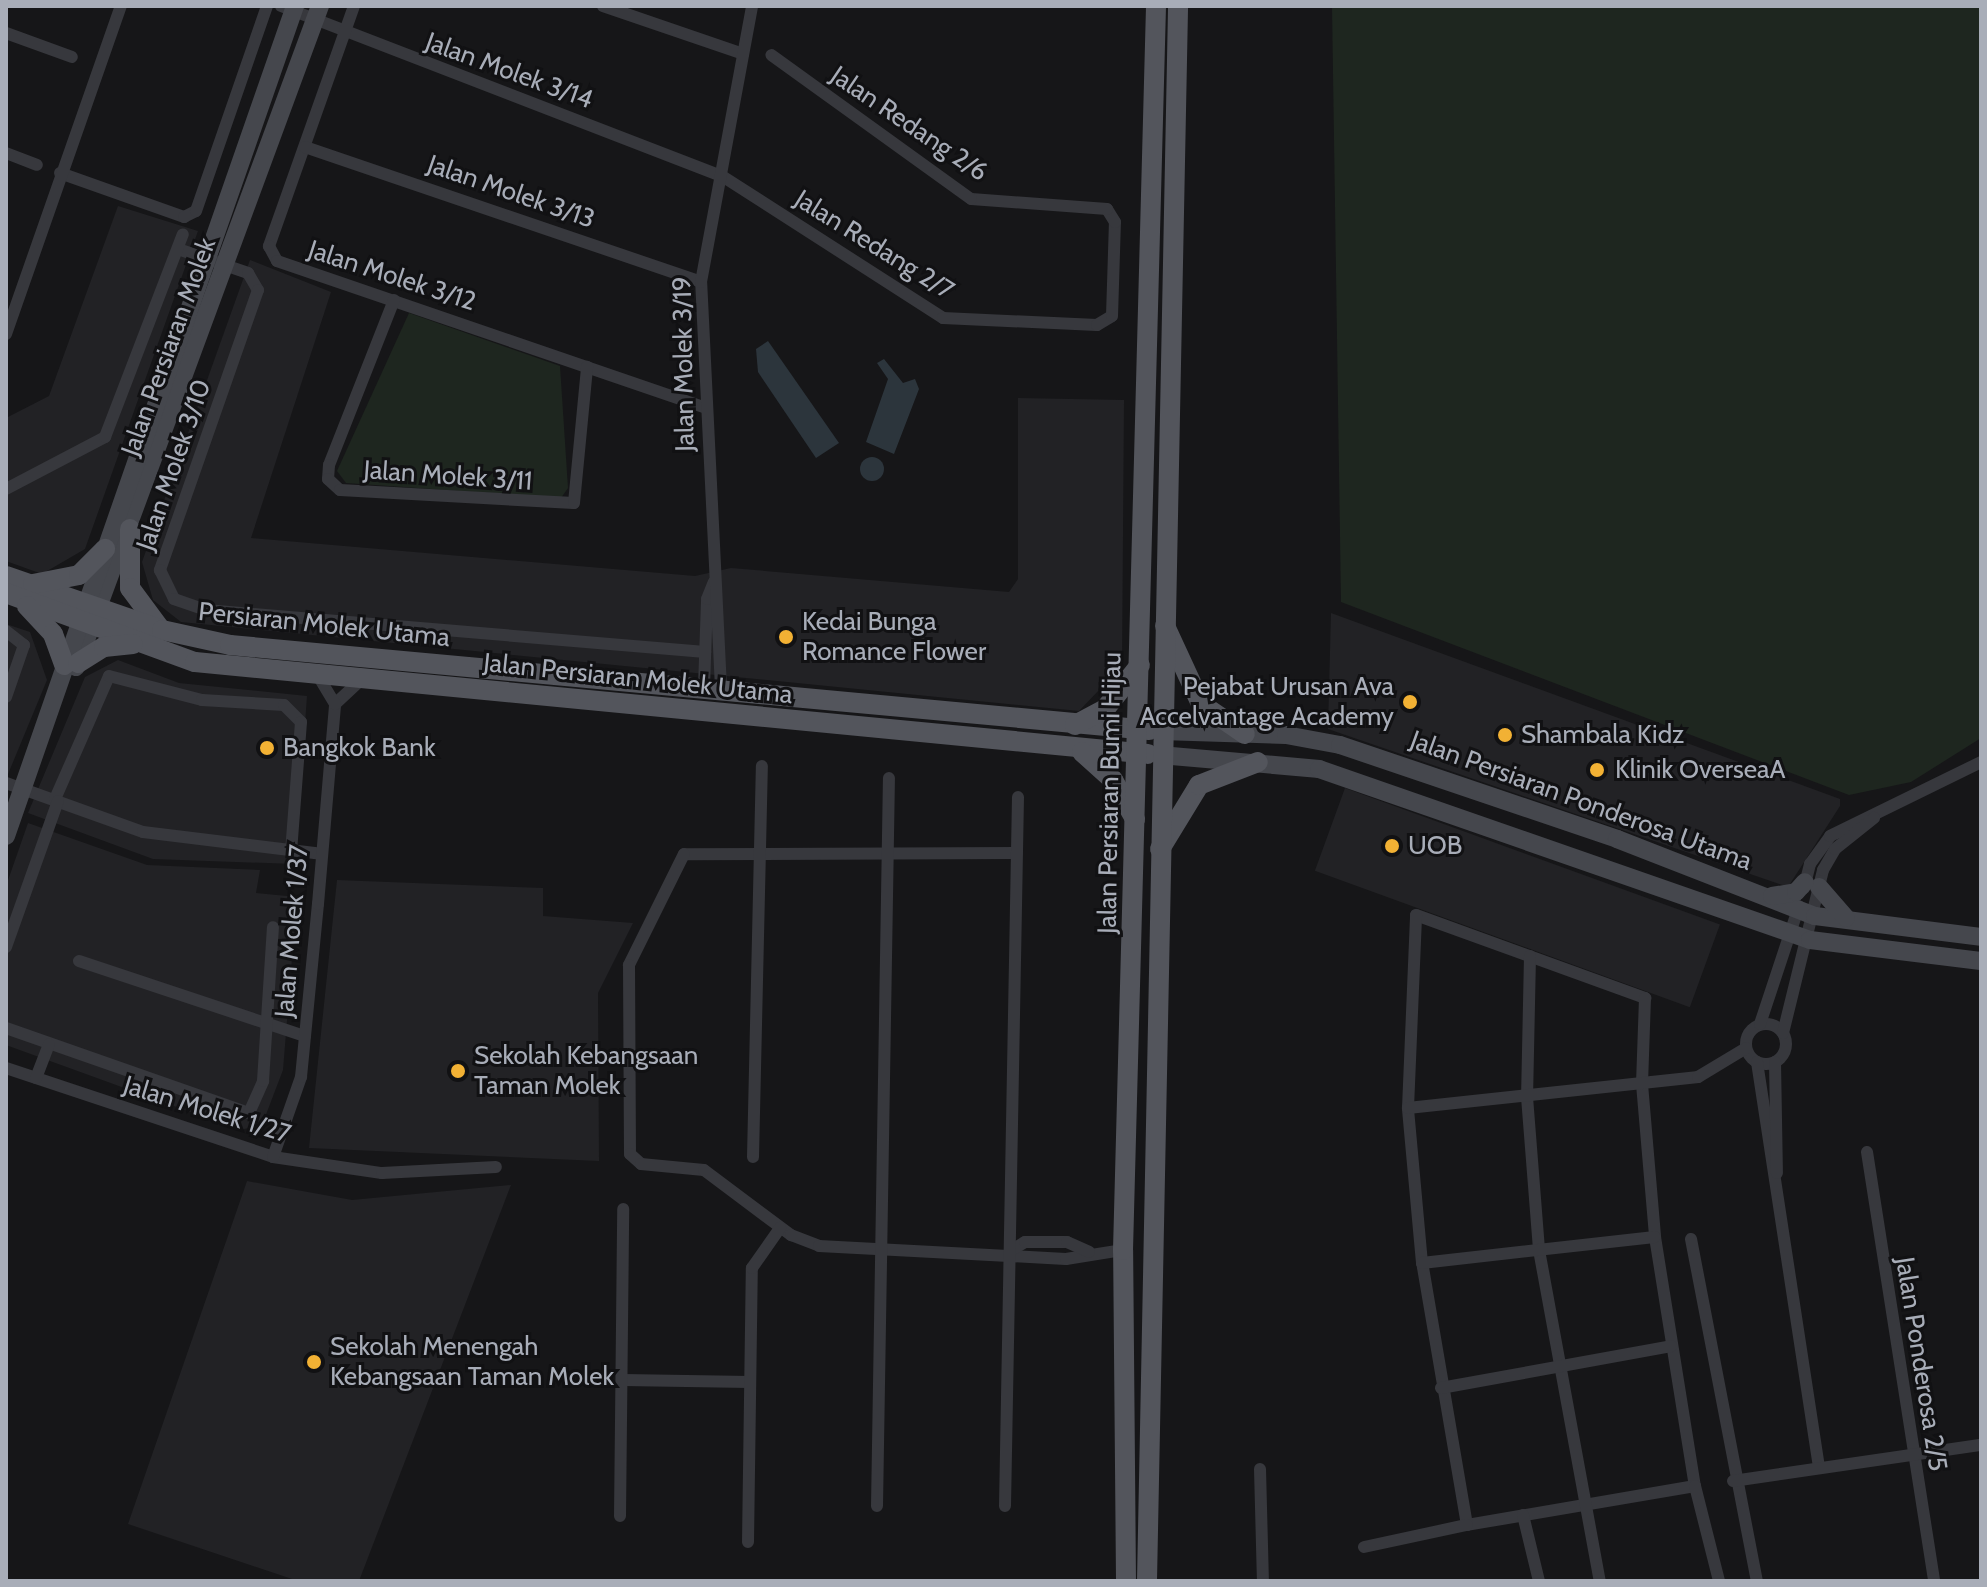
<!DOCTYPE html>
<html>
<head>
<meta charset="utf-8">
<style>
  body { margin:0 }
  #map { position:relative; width:1987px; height:1587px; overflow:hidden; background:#161618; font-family:Cabin,sans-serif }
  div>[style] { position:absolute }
  .built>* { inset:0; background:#222225; transform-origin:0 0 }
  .green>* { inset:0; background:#1e261f }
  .water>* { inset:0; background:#2c353c }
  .round { border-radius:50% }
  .street>* { height:12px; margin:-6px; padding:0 6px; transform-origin:6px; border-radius:6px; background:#37383d }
  .street>.ring { margin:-6px; padding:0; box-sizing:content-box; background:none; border:12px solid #37383d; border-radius:50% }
  .secondary>* { height:18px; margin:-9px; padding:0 9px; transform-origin:9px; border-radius:9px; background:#45474d }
  .primary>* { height:20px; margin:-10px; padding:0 10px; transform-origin:10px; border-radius:10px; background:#53555c }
  .dots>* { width:22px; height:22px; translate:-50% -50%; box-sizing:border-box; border:4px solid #111113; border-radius:50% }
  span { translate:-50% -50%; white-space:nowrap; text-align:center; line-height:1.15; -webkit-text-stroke:6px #111113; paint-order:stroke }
  .street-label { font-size:26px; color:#a8adb8 }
  .poi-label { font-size:26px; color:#a8adb8 }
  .left { translate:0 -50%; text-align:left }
  .right { translate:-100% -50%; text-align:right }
  .frame { position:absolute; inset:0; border:8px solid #a8adb8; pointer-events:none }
</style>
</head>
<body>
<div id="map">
  <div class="built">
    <i style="clip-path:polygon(118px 206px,198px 231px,85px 549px,42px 574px,6px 561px,6px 418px,49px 396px)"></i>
    <i style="clip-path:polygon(250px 260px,331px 292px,251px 538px,695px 576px,731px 568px,1009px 592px,1018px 579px,1018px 398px,1124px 400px,1122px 666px,1079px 711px,181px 622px,153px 600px,142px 562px)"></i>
    <i style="clip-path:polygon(1331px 613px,1840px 799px,1840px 806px,1788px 887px,1328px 729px)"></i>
    <i style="clip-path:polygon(6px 624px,30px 632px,47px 680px,6px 779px)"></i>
    <i style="clip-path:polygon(118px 660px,179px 683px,307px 696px,295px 864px,153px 859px,28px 813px,85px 677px)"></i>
    <i style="left:1345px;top:788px;width:399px;height:88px;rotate:20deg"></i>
    <i style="clip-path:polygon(28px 823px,147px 865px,260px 870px,256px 893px,297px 897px,283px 1070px,262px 1125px,240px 1130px,6px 1045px,6px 886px)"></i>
    <i style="clip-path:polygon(337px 880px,543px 888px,543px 916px,633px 923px,598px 993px,599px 1161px,309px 1148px)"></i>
    <i style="clip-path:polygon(247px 1181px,352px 1200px,511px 1185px,359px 1581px,298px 1581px,128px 1524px)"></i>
  </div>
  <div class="green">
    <i style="clip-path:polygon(1332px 6px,1981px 6px,1981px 738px,1911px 782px,1849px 795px,1341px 602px)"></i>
    <i style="clip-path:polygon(409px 313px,560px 366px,568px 488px,561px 498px,346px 483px,337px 471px)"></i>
  </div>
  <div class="water">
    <i style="clip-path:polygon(768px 341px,839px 443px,816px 458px,758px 372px,756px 349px)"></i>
    <i style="clip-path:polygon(884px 359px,903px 383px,915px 379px,919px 389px,894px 454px,866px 442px,888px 379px,877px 363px)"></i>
    <i class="round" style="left:860px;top:457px;width:24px;height:24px"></i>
  </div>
  <div class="street">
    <i style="left:281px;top:6px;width:473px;rotate:21.1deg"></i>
    <i style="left:722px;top:176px;width:263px;rotate:32.7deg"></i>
    <i style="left:943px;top:318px;width:154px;rotate:2.6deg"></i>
    <i style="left:1097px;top:325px;width:17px;rotate:-31deg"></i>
    <i style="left:1112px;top:316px;width:94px;rotate:-88.2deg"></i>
    <i style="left:1115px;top:222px;width:15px;rotate:-122deg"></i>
    <i style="left:1107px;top:209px;width:136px;rotate:-175.8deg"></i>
    <i style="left:971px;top:199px;width:246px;rotate:-144.2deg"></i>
    <i style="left:354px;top:6px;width:255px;rotate:109.5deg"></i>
    <i style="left:269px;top:246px;width:17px;rotate:62deg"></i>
    <i style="left:277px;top:261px;width:451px;rotate:18.9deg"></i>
    <i style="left:603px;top:6px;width:148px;rotate:18.9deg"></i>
    <i style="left:6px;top:33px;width:70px;rotate:20deg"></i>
    <i style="left:305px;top:147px;width:418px;rotate:18.8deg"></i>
    <i style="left:6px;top:153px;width:33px;rotate:21deg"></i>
    <i style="left:60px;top:173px;width:132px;rotate:19.5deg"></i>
    <i style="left:184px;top:217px;width:13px;rotate:-27deg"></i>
    <i style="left:196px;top:211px;width:217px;rotate:-70.9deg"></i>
    <i style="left:178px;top:249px;width:74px;rotate:18.9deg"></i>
    <i style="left:248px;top:273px;width:20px;rotate:60deg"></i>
    <i style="left:258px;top:290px;width:297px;rotate:109.3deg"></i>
    <i style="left:160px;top:570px;width:32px;rotate:64deg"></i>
    <i style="left:174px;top:599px;width:34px;rotate:19deg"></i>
    <i style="left:206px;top:610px;width:501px;rotate:4.81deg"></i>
    <i style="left:394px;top:300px;width:177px;rotate:111.5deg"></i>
    <i style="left:329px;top:465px;width:14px;rotate:94deg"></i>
    <i style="left:328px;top:479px;width:16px;rotate:43deg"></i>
    <i style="left:340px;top:490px;width:234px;rotate:3.2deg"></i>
    <i style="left:574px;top:503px;width:137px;rotate:-84.5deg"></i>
    <i style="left:6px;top:334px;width:348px;rotate:-70.7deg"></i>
    <i style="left:6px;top:489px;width:112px;rotate:-27.7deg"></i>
    <i style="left:105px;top:437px;width:217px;rotate:-69deg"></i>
    <i style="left:6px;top:631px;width:23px;rotate:38deg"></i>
    <i style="left:24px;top:645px;width:55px;rotate:109.1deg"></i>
    <i style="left:704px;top:687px;width:88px;rotate:-88deg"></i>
    <i style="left:707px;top:599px;width:18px;rotate:-68deg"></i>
    <i style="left:721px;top:688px;width:406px;rotate:-92.8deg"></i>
    <i style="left:701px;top:282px;width:281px;rotate:-79.5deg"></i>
    <i style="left:335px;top:704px;width:37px;rotate:-43deg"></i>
    <i style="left:6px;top:783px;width:145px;rotate:19.7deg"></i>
    <i style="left:143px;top:832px;width:179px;rotate:7deg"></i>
    <i style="left:55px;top:799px;width:134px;rotate:-66.3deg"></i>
    <i style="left:109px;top:676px;width:96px;rotate:14.5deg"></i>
    <i style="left:202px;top:700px;width:82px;rotate:3.5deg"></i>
    <i style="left:284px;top:705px;width:24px;rotate:45deg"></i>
    <i style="left:301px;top:722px;width:130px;rotate:94.4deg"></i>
    <i style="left:1017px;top:853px;width:333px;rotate:179.8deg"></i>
    <i style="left:684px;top:854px;width:124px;rotate:116.4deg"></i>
    <i style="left:629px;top:965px;width:189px;rotate:89.7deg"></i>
    <i style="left:630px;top:1154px;width:15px;rotate:42deg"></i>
    <i style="left:641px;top:1164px;width:63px;rotate:5.4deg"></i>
    <i style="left:704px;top:1170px;width:109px;rotate:36.8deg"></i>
    <i style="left:791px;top:1235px;width:30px;rotate:21deg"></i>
    <i style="left:819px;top:1246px;width:247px;rotate:3deg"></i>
    <i style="left:1066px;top:1259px;width:58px;rotate:-9deg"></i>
    <i style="left:1804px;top:888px;width:25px;rotate:-76deg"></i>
    <i style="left:1810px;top:864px;width:34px;rotate:-54deg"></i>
    <i style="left:1830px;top:836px;width:168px;rotate:-26.1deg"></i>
    <i style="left:1416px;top:915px;width:244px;rotate:19.9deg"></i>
    <i style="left:1645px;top:998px;width:86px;rotate:92deg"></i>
    <i style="left:1642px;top:1084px;width:154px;rotate:85.1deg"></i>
    <i style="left:1655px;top:1237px;width:252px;rotate:80.9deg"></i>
    <i style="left:1695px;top:1486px;width:231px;rotate:170.3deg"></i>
    <i style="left:1467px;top:1525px;width:266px;rotate:-99.7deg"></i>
    <i style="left:1422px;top:1263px;width:156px;rotate:-95.2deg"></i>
    <i style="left:1408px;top:1108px;width:193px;rotate:-87.6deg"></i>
    <i style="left:6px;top:947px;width:155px;rotate:-70.4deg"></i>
    <i style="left:1530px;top:956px;width:141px;rotate:91.2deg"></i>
    <i style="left:1527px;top:1097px;width:153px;rotate:85.5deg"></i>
    <i style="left:1539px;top:1250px;width:337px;rotate:79.6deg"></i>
    <i style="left:79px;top:961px;width:238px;rotate:18.4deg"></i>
    <i class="ring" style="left:1746px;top:1024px;width:28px;height:28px"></i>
    <i style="left:1760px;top:1024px;width:124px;rotate:-71.7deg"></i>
    <i style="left:6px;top:1028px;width:257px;rotate:19.3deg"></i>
    <i style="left:249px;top:1113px;width:35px;rotate:-66deg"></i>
    <i style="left:263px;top:1081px;width:154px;rotate:-86.3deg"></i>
    <i style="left:1783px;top:1033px;width:168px;rotate:-76.2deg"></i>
    <i style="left:1823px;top:870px;width:24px;rotate:-60deg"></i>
    <i style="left:1835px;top:849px;width:50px;rotate:-38.5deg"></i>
    <i style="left:1757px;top:1062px;width:409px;rotate:81.3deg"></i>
    <i style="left:1775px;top:1062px;width:111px;rotate:89deg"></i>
    <i style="left:6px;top:1068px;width:281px;rotate:18.4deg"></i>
    <i style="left:273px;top:1157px;width:110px;rotate:8.4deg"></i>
    <i style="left:382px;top:1173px;width:114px;rotate:-3deg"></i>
    <i style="left:36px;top:1078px;width:36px;rotate:-69deg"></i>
    <i style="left:1408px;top:1108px;width:292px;rotate:-6.1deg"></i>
    <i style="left:1698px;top:1077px;width:56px;rotate:-31.1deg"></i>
    <i style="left:1867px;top:1152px;width:434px;rotate:81.1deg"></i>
    <i style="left:273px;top:1157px;width:85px;rotate:-70.7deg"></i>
    <i style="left:301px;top:1077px;width:174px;rotate:-84.4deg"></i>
    <i style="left:318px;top:904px;width:201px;rotate:-85.1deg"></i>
    <i style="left:335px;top:704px;width:35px;rotate:-121deg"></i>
    <i style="left:753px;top:1157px;width:391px;rotate:-88.7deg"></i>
    <i style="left:1691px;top:1239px;width:348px;rotate:79.1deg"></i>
    <i style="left:1012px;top:1250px;width:15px;rotate:-32deg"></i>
    <i style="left:1025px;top:1242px;width:42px"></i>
    <i style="left:1067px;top:1242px;width:24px;rotate:24deg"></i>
    <i style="left:1422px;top:1263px;width:234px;rotate:-6.4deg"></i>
    <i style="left:623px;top:1380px;width:127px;rotate:0.9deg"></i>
    <i style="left:1441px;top:1388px;width:234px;rotate:-10.3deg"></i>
    <i style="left:1260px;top:1469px;width:112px;rotate:88.5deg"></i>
    <i style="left:1733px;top:1481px;width:251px;rotate:-8.3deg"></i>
    <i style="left:1695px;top:1486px;width:98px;rotate:75.8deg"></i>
    <i style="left:877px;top:1506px;width:728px;rotate:-89.06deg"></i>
    <i style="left:1005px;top:1506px;width:709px;rotate:-88.95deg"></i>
    <i style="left:1523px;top:1515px;width:68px;rotate:76.4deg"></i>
    <i style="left:620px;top:1516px;width:307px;rotate:-89.4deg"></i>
    <i style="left:748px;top:1542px;width:274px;rotate:-89.2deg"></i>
    <i style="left:752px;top:1268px;width:49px;rotate:-55deg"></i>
    <i style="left:1364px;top:1547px;width:105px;rotate:-12.1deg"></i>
  </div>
  <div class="secondary">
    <i style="left:76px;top:667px;width:705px;rotate:-69.74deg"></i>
    <i style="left:1161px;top:731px;width:125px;rotate:1.8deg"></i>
    <i style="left:1286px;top:735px;width:55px;rotate:10.5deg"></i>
    <i style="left:1340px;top:745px;width:293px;rotate:18.7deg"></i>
    <i style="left:1617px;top:839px;width:212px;rotate:21.3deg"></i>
    <i style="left:1815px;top:916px;width:167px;rotate:7.2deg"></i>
    <i style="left:1160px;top:755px;width:160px;rotate:5deg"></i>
    <i style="left:1319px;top:769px;width:520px;rotate:19.2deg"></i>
    <i style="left:1810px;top:940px;width:172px;rotate:7deg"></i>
    <i style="left:6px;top:836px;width:879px;rotate:-70.8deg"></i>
    <i style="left:1819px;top:887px;width:41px;rotate:48.9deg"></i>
    <i style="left:1772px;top:896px;width:24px;rotate:-9deg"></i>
    <i style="left:1796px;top:892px;width:13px;rotate:-48deg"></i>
  </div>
  <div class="primary">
    <i style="left:130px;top:529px;width:59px;rotate:90deg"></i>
    <i style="left:130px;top:588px;width:49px;rotate:53.4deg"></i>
    <i style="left:6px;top:576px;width:165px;rotate:19.1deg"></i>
    <i style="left:162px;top:630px;width:70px;rotate:12.4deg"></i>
    <i style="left:230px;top:645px;width:923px;rotate:5.28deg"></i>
    <i style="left:33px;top:584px;width:47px;rotate:-11.1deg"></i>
    <i style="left:79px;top:575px;width:37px;rotate:-45deg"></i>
    <i style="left:6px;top:593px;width:201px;rotate:20.1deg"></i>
    <i style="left:195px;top:662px;width:957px;rotate:5.51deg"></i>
    <i style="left:27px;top:606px;width:38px;rotate:47deg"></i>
    <i style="left:53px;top:634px;width:33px;rotate:70deg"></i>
    <i style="left:1165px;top:626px;width:86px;rotate:65.2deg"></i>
    <i style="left:1201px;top:704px;width:53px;rotate:34.3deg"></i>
    <i style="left:78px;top:663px;width:31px;rotate:-32deg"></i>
    <i style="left:104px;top:647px;width:29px;rotate:-6deg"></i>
    <i style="left:1075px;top:725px;width:34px;rotate:-28deg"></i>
    <i style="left:1105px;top:709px;width:56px;rotate:-51.5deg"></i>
    <i style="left:1082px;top:752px;width:42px;rotate:42.1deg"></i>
    <i style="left:1113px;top:780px;width:45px;rotate:60.6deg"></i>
    <i style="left:1160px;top:849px;width:75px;rotate:-58.6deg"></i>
    <i style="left:1199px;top:785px;width:63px;rotate:-21.3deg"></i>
    <i style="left:1126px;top:1581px;width:331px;rotate:-90.5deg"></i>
    <i style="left:1123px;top:1250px;width:1244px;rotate:-88.48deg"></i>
    <i style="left:1147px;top:1581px;width:1575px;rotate:-88.87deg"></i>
  </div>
  <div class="dots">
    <i style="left:786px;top:637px;background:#f2b134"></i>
    <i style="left:1410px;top:702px;background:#f2b134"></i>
    <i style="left:1505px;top:735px;background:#f2b134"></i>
    <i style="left:267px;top:748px;background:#f2b134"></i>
    <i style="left:1597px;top:770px;background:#f2b134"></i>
    <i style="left:1392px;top:846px;background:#f2b134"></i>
    <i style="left:458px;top:1071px;background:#f2b134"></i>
    <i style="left:314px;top:1362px;background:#f2b134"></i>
  </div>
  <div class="street-label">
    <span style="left:509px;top:71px;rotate:20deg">Jalan Molek 3/14</span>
    <span style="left:909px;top:124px;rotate:34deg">Jalan Redang 2/6</span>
    <span style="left:511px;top:192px;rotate:19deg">Jalan Molek 3/13</span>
    <span style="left:874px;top:245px;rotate:32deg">Jalan Redang 2/7</span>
    <span style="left:392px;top:276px;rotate:18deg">Jalan Molek 3/12</span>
    <span style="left:169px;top:347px;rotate:-70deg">Jalan Persiaran Molek</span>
    <span style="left:684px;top:364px;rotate:-91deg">Jalan Molek 3/19</span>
    <span style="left:174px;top:465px;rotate:-71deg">Jalan Molek 3/10</span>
    <span style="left:448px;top:476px;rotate:4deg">Jalan Molek 3/11</span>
    <span style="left:324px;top:625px;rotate:6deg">Persiaran Molek Utama</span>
    <span style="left:638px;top:679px;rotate:6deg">Jalan Persiaran Molek Utama</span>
    <span style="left:1110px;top:793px;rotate:-89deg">Jalan Persiaran Bumi Hijau</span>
    <span style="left:1581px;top:801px;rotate:20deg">Jalan Persiaran Ponderosa Utama</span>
    <span style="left:292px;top:931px;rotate:-85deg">Jalan Molek 1/37</span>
    <span style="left:207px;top:1110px;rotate:17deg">Jalan Molek 1/27</span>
    <span style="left:1921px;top:1364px;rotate:81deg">Jalan Ponderosa 2/5</span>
  </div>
  <div class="poi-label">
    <span class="left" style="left:802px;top:637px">Kedai Bunga<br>Romance Flower</span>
    <span class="right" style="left:1394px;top:702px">Pejabat Urusan Ava<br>Accelvantage Academy</span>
    <span class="left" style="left:1521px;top:735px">Shambala Kidz</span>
    <span class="left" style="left:283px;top:748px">Bangkok Bank</span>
    <span class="left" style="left:1615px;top:770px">Klinik OverseaA</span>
    <span class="left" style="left:1408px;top:846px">UOB</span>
    <span class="left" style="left:474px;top:1071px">Sekolah Kebangsaan<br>Taman Molek</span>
    <span class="left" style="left:330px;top:1362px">Sekolah Menengah<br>Kebangsaan Taman Molek</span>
  </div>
  <div class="frame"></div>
</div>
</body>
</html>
